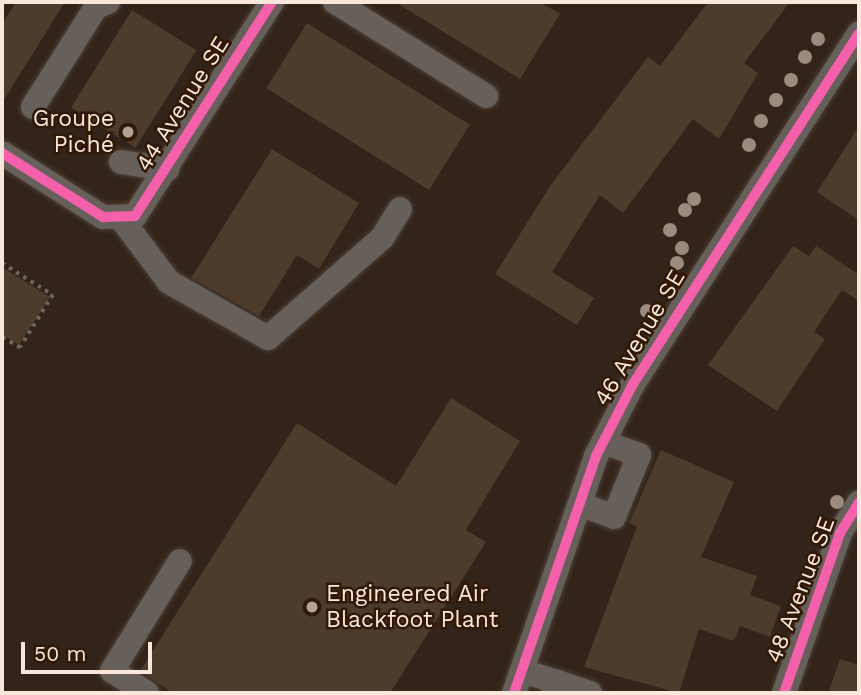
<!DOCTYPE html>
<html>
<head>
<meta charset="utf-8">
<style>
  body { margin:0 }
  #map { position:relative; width:861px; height:695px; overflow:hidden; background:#32241a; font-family:"Work Sans",sans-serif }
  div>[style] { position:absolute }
  .building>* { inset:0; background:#4d3b2c; transform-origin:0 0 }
  .path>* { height:3.5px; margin-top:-1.75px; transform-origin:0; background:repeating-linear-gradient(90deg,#6b645f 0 3.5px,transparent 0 8.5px) }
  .roads { filter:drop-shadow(0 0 2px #4b4037) drop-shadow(0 0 2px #4b4037) }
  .minor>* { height:24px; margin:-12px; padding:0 12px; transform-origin:12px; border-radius:12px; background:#665f5a }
  .cycleway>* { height:10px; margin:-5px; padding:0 5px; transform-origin:5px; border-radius:5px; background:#f560ab }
  .trees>* { width:14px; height:14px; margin:-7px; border-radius:50%; background:#9c8a7e }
  .dots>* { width:19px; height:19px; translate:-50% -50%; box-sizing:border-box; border:4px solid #311905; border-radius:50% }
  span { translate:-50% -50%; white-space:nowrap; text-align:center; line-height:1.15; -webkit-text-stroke:5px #311905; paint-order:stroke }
  .street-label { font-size:23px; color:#f9e7db }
  .poi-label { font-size:23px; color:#f9e7db }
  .right { translate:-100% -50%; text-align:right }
  .left { translate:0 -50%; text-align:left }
  .frame { position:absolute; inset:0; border:4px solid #f9e7db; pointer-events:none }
  .scale { position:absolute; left:21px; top:642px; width:131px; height:32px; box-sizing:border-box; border:4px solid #f9e7db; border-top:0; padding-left:9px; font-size:21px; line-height:24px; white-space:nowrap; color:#f9e7db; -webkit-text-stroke:5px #311905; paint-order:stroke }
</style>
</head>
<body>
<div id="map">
  <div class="building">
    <i style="clip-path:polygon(16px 2px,65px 2px,2px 103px,2px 24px)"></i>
    <i style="clip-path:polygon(395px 2px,540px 2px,560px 14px,520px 79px)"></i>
    <i style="clip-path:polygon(708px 2px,790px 2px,744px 63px,758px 73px,719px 139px,693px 119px,623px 213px,600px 195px,552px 272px,594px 298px,577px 325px,495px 274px,550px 186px,648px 57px,660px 66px)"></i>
    <i style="left:132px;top:10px;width:76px;height:115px;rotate:32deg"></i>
    <i style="left:307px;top:23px;width:192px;height:77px;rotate:32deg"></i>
    <i style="clip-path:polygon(859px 126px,859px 220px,817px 192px)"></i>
    <i style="clip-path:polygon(272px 149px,359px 203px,319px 269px,297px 255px,259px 316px,191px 278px)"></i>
    <i style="clip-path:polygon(793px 246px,809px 256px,816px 246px,859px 275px,859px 301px,842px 290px,814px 332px,825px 339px,777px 411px,708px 365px)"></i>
    <i style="clip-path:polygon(2px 267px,50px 297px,19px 345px,2px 334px)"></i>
    <i style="clip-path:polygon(451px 398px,520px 441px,466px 530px,486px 542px,390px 693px,173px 693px,140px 671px,297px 423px,396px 486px)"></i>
    <i style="clip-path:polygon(661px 450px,734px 482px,701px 557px,757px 576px,750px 595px,781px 606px,770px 637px,740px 626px,734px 641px,699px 629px,679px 693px,584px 667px,637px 526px,629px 523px)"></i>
    <i style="clip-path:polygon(840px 659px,859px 665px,859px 693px,828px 693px)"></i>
  </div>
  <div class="path">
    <i style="left:2px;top:263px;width:60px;rotate:32.1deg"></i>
    <i style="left:53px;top:295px;width:62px;rotate:121.9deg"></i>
    <i style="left:20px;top:348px;width:21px;rotate:-149deg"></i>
  </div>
  <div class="roads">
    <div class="minor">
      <i style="left:335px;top:2px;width:178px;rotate:31.9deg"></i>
      <i style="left:33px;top:107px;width:118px;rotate:-57.8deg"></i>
      <i style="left:96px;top:7px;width:13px;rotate:-23deg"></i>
      <i style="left:2px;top:153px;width:120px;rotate:32.4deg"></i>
      <i style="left:103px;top:217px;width:32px;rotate:-2deg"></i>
      <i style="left:135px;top:216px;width:254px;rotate:-57.4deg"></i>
      <i style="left:121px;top:162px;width:47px;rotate:8.7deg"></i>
      <i style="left:123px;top:221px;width:76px;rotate:53deg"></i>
      <i style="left:169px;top:282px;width:114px;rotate:29.5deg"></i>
      <i style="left:268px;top:338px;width:152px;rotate:-41.3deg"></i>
      <i style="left:382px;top:238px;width:34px;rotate:-58deg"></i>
      <i style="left:580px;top:504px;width:36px;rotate:21deg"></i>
      <i style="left:614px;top:517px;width:67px;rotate:-68deg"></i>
      <i style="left:639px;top:455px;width:38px;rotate:-160deg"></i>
      <i style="left:522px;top:671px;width:38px;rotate:17deg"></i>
      <i style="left:558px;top:682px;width:12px;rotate:110deg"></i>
      <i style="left:558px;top:682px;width:34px;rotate:19deg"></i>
      <i style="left:147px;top:693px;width:41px;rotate:-147.8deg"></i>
      <i style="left:112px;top:671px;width:129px;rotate:-58.3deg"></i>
      <i style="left:514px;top:693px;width:251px;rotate:-70.9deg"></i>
      <i style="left:596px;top:456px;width:81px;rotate:-62.8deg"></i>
      <i style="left:633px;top:384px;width:417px;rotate:-57.2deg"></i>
      <i style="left:784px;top:693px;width:170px;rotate:-70.7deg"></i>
      <i style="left:840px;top:533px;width:36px;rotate:-58deg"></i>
    </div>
  </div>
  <div class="cycleway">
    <i style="left:2px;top:153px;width:120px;rotate:32.4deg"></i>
    <i style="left:103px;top:217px;width:32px;rotate:-2deg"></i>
    <i style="left:135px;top:216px;width:254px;rotate:-57.4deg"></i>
    <i style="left:514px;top:693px;width:251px;rotate:-70.9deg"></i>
    <i style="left:596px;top:456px;width:81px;rotate:-62.8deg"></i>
    <i style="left:633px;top:384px;width:417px;rotate:-57.2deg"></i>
    <i style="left:784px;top:693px;width:170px;rotate:-70.7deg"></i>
    <i style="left:840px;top:533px;width:36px;rotate:-58deg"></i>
  </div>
  <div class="trees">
    <i style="left:818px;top:39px"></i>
    <i style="left:805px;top:57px"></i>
    <i style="left:791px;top:80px"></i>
    <i style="left:776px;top:100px"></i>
    <i style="left:761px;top:121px"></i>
    <i style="left:749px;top:145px"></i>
    <i style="left:694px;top:199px"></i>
    <i style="left:685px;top:210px"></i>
    <i style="left:670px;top:230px"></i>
    <i style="left:682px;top:248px"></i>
    <i style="left:677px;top:263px"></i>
    <i style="left:647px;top:311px"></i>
    <i style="left:837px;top:502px"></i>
  </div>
  <div class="dots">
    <i style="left:128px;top:132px;background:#b3a397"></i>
    <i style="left:312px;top:607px;background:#b3a397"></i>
  </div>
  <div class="street-label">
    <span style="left:183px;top:104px;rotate:-58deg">44 Avenue SE</span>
    <span style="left:640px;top:338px;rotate:-59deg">46 Avenue SE</span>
    <span style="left:801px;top:590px;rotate:-69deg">48 Avenue SE</span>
  </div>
  <div class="poi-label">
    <span class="right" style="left:114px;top:132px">Groupe<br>Piché</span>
    <span class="left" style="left:326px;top:607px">Engineered Air<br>Blackfoot Plant</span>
  </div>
  <div class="frame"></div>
  <div class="scale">50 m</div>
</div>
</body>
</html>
